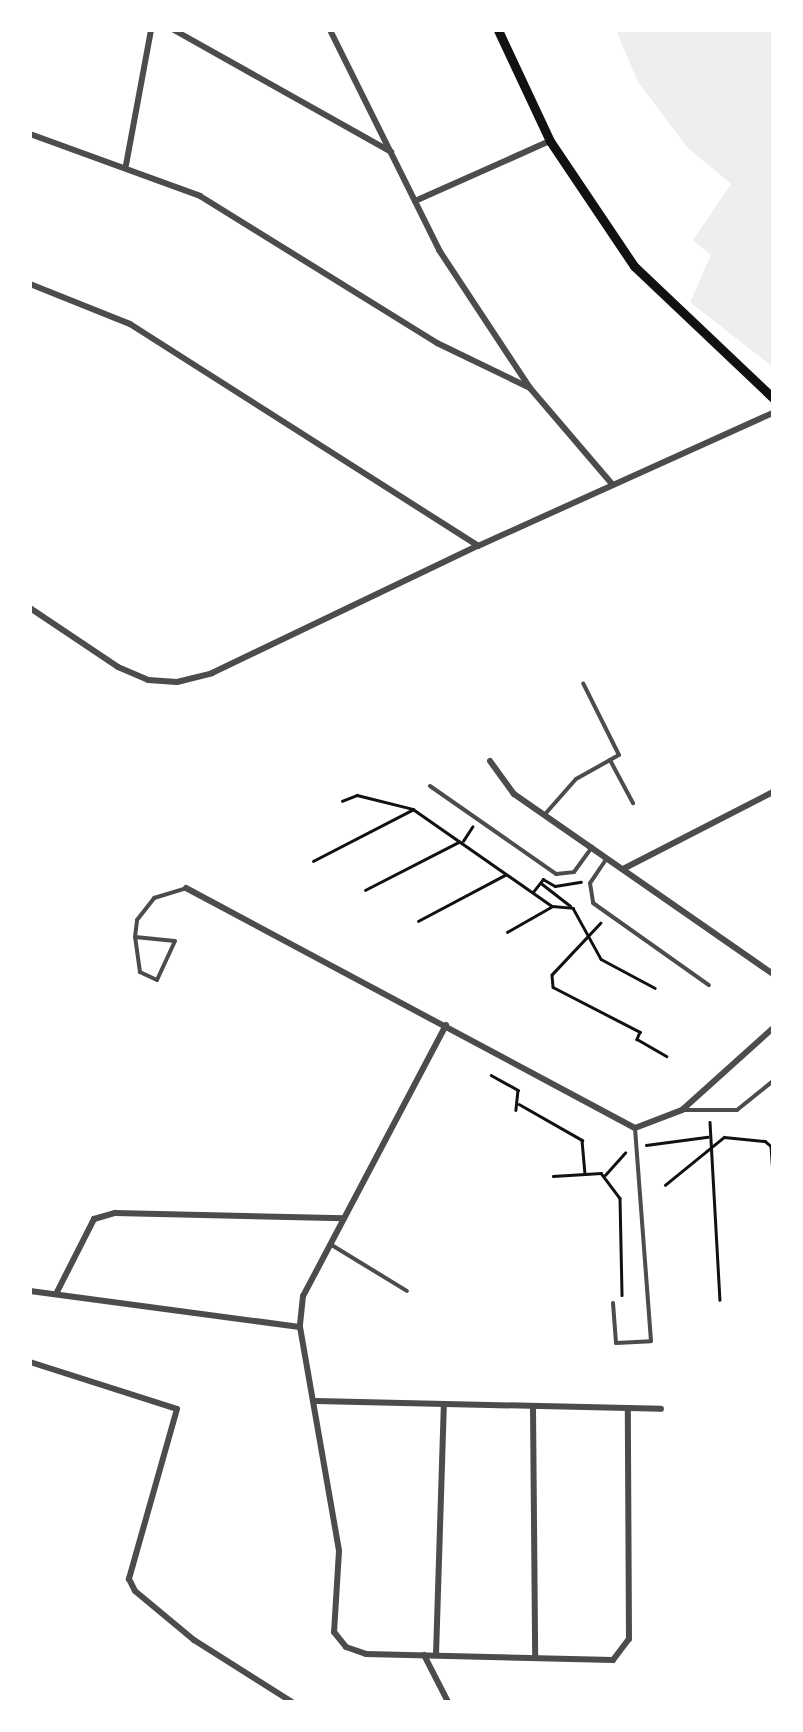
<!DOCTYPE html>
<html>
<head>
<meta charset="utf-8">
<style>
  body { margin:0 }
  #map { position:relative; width:803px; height:1732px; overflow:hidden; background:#fff; font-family:Roboto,sans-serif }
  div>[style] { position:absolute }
  .green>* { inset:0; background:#eee }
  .path>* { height:2.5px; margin:-1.25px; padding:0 1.25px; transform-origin:1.25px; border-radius:1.25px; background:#111 }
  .service>* { height:4px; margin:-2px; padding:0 2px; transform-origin:2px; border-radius:2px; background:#4c4c4c }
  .minor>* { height:6px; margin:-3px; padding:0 3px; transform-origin:3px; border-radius:3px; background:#4c4c4c }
  .secondary>* { height:9px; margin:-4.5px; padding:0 4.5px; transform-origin:4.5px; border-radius:4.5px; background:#111 }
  span { translate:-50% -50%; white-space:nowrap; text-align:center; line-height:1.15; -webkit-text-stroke:9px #fff; paint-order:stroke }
  .frame { position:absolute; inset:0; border:32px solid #fff; pointer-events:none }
</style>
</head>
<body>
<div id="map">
  <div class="green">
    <i style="clip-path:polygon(616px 30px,773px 30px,773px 367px,690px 302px,711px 255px,693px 240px,731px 184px,687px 147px,638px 82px)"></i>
  </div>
  <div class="path">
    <i style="left:342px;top:801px;width:16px;rotate:-22deg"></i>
    <i style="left:357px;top:795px;width:58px;rotate:14deg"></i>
    <i style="left:413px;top:809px;width:169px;rotate:34.9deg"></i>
    <i style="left:552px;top:906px;width:21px;rotate:5deg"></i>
    <i style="left:573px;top:908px;width:58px;rotate:61.2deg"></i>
    <i style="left:601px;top:959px;width:61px;rotate:28.2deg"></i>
    <i style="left:463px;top:841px;width:17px;rotate:-57deg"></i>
    <i style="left:313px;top:861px;width:111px;rotate:-27.3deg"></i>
    <i style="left:541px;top:883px;width:37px;rotate:38deg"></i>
    <i style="left:365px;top:890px;width:106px;rotate:-27.1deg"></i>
    <i style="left:533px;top:892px;width:16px;rotate:-52deg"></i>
    <i style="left:543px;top:879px;width:14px;rotate:30deg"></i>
    <i style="left:555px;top:886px;width:26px;rotate:-9deg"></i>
    <i style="left:418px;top:921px;width:98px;rotate:-27.9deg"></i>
    <i style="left:601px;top:923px;width:71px;rotate:133.3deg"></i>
    <i style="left:552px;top:975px;width:12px;rotate:85deg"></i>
    <i style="left:553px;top:987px;width:98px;rotate:27.3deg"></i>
    <i style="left:640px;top:1032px;width:8px;rotate:113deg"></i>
    <i style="left:637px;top:1039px;width:34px;rotate:30deg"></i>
    <i style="left:507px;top:932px;width:51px;rotate:-29.6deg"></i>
    <i style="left:491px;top:1075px;width:31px;rotate:29deg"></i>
    <i style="left:518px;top:1090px;width:20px;rotate:96deg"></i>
    <i style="left:519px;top:1104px;width:73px;rotate:29.7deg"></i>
    <i style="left:582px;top:1140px;width:33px;rotate:85deg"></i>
    <i style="left:710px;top:1122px;width:178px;rotate:86.8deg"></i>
    <i style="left:646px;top:1145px;width:62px;rotate:-7.5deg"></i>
    <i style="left:771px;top:1146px;width:32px;rotate:86deg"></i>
    <i style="left:605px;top:1175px;width:30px;rotate:-48deg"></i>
    <i style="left:553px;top:1176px;width:48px;rotate:-3.6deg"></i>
    <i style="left:601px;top:1173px;width:31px;rotate:53deg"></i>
    <i style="left:620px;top:1198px;width:97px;rotate:88.8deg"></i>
    <i style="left:665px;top:1185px;width:76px;rotate:-39.1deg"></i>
    <i style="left:724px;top:1137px;width:41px;rotate:5.6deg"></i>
    <i style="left:765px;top:1141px;width:11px;rotate:41deg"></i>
  </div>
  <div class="service">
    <i style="left:610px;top:760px;width:49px;rotate:61.9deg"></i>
    <i style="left:430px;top:786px;width:154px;rotate:34.9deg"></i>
    <i style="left:556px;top:874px;width:18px;rotate:-6deg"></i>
    <i style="left:574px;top:872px;width:31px;rotate:-54deg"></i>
    <i style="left:546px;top:813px;width:45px;rotate:-48.6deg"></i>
    <i style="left:576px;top:779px;width:49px;rotate:-29.2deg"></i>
    <i style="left:619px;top:755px;width:80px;rotate:-116.6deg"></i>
    <i style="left:607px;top:858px;width:30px;rotate:124deg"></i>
    <i style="left:590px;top:883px;width:20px;rotate:81deg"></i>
    <i style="left:593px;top:903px;width:142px;rotate:35.3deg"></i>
    <i style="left:135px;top:937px;width:40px;rotate:5.7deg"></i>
    <i style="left:175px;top:941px;width:43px;rotate:114.8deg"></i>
    <i style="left:157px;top:980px;width:19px;rotate:-155deg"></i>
    <i style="left:140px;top:972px;width:35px;rotate:-98deg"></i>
    <i style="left:135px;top:937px;width:17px;rotate:-83deg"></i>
    <i style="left:137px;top:920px;width:28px;rotate:-52deg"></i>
    <i style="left:154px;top:898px;width:34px;rotate:-17deg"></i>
    <i style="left:682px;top:1110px;width:55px"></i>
    <i style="left:737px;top:1110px;width:46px;rotate:-38.9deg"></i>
    <i style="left:330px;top:1244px;width:90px;rotate:31.4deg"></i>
    <i style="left:613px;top:1303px;width:40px;rotate:85.7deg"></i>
    <i style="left:616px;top:1343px;width:35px;rotate:-3deg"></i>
    <i style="left:651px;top:1341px;width:214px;rotate:-94.3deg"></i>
  </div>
  <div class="minor">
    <i style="left:174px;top:30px;width:249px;rotate:29.3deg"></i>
    <i style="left:330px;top:30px;width:246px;rotate:63.6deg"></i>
    <i style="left:439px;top:250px;width:165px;rotate:56.6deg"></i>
    <i style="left:530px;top:388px;width:125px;rotate:49.5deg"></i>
    <i style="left:30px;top:134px;width:181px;rotate:20deg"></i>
    <i style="left:200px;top:196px;width:279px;rotate:31.8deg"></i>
    <i style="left:437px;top:343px;width:103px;rotate:25.8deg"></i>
    <i style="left:126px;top:165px;width:137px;rotate:-79.5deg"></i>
    <i style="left:415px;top:201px;width:148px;rotate:-24deg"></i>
    <i style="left:30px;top:284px;width:108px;rotate:21.8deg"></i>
    <i style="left:130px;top:324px;width:413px;rotate:32.5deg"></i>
    <i style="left:478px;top:546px;width:324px;rotate:-24.3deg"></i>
    <i style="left:30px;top:608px;width:106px;rotate:33.8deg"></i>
    <i style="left:118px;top:667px;width:33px;rotate:23deg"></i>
    <i style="left:148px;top:680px;width:29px;rotate:4deg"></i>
    <i style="left:177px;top:682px;width:36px;rotate:-14deg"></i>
    <i style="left:212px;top:673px;width:294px;rotate:-25.6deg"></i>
    <i style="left:490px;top:761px;width:41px;rotate:54deg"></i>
    <i style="left:514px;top:794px;width:315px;rotate:34.8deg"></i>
    <i style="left:623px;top:869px;width:169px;rotate:-27.2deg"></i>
    <i style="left:186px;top:888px;width:509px;rotate:28.13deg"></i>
    <i style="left:635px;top:1128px;width:50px;rotate:-21deg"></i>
    <i style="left:682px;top:1110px;width:122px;rotate:-42deg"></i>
    <i style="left:446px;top:1025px;width:306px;rotate:117.8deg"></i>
    <i style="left:303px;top:1296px;width:31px;rotate:96deg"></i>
    <i style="left:300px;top:1327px;width:227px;rotate:80.1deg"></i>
    <i style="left:339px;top:1551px;width:81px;rotate:93.5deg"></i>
    <i style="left:334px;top:1632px;width:19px;rotate:51deg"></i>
    <i style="left:346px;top:1647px;width:21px;rotate:19deg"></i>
    <i style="left:366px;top:1654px;width:247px;rotate:1.4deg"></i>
    <i style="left:613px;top:1660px;width:26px;rotate:-53deg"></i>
    <i style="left:629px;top:1639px;width:229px;rotate:-90.3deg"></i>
    <i style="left:30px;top:1291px;width:272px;rotate:7.6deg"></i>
    <i style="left:57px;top:1292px;width:82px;rotate:-63.1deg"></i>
    <i style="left:94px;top:1219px;width:22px;rotate:-16deg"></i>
    <i style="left:115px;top:1213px;width:229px;rotate:1.3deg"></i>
    <i style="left:30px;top:1362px;width:154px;rotate:17.7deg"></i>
    <i style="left:177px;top:1409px;width:177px;rotate:105.8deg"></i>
    <i style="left:129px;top:1579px;width:13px;rotate:63deg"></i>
    <i style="left:135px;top:1591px;width:77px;rotate:39.7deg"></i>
    <i style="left:194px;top:1640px;width:116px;rotate:32.3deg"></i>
    <i style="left:316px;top:1401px;width:345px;rotate:1.3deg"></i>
    <i style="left:533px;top:1407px;width:250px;rotate:89.5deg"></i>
    <i style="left:424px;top:1655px;width:53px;rotate:62.9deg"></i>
    <i style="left:436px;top:1655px;width:249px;rotate:-88.2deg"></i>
  </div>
  <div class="secondary">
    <i style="left:498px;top:30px;width:123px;rotate:64.9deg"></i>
    <i style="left:550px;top:141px;width:151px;rotate:56.1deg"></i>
    <i style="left:634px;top:266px;width:192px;rotate:43.5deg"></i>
  </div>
  <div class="frame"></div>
</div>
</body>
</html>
